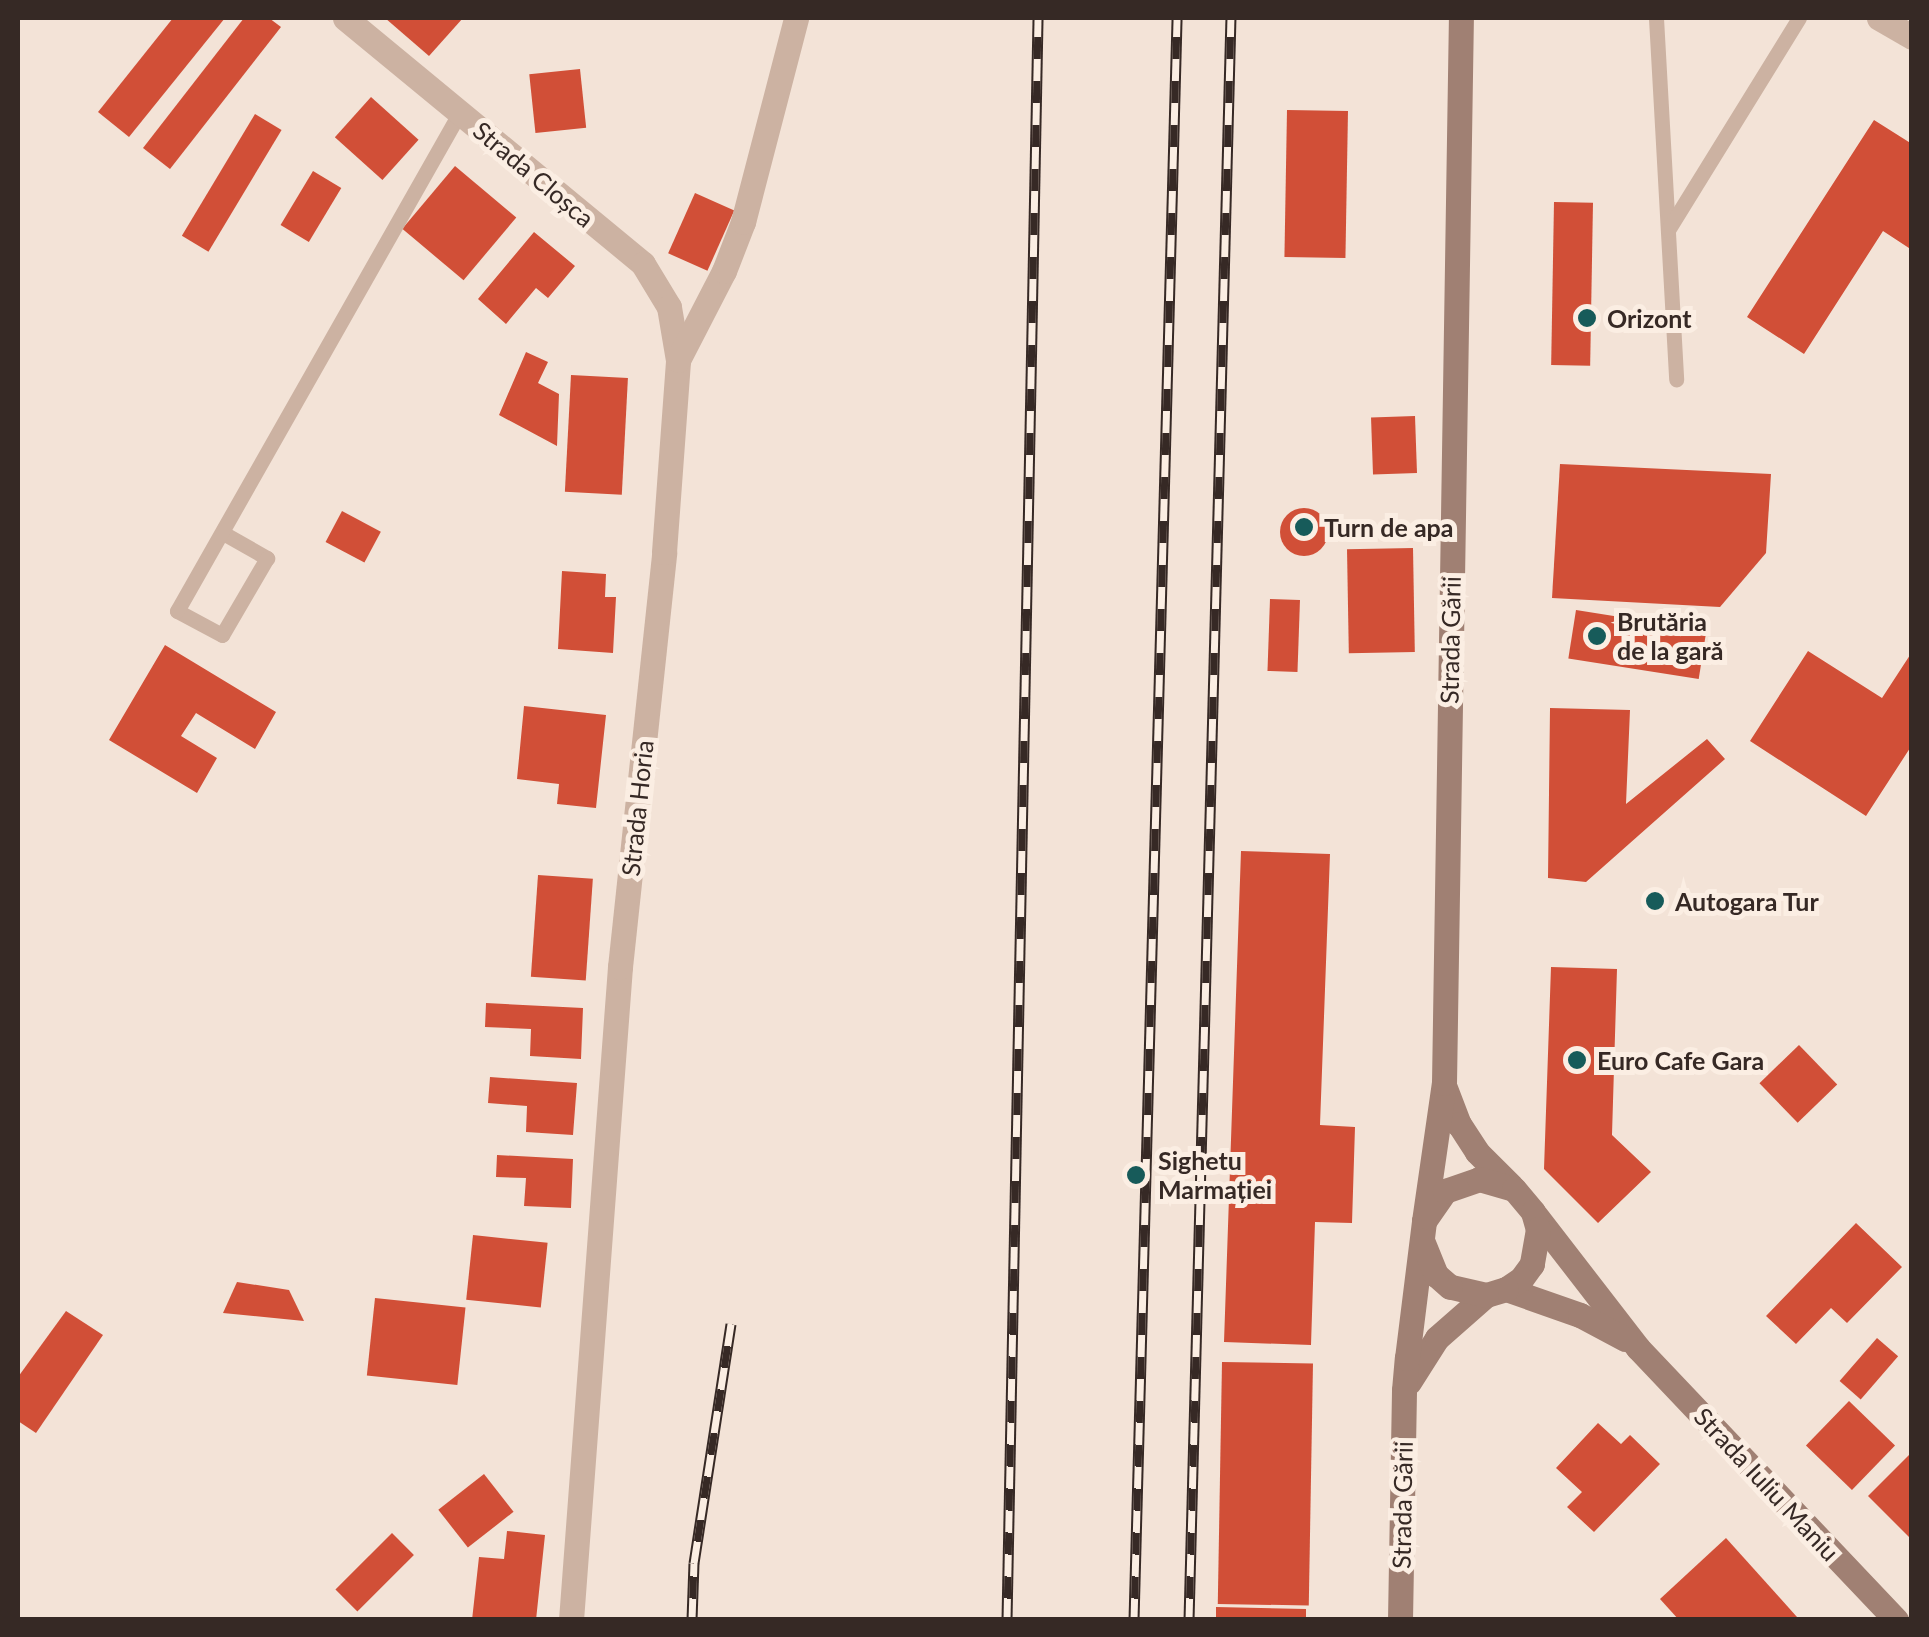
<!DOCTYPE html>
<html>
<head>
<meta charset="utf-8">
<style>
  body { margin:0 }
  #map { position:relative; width:1929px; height:1637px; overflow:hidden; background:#f3e3d7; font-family:Lato,sans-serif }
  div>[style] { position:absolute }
  .building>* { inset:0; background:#d14f37; transform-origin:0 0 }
  .round { border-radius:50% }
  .lane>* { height:15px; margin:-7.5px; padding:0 7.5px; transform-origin:7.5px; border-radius:7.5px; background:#ccb2a2 }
  .street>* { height:25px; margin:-12.5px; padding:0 12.5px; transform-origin:12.5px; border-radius:12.5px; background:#ccb2a2 }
  .secondary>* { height:25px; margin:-12.5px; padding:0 12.5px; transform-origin:12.5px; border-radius:12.5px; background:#a08073 }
  .rail>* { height:11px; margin-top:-5.5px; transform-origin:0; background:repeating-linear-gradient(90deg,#fbeee3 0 22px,#362925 0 44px); box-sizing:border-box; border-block:2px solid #362925 }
  .dots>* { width:28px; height:28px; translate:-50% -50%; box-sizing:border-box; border:5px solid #fbeee3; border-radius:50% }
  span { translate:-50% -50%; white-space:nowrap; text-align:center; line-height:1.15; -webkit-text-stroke:10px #fbeee3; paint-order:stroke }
  .street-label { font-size:25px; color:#362925 }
  .poi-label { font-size:25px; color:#362925; font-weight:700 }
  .left { translate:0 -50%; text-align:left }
  .frame { position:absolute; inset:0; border:20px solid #362925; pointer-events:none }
</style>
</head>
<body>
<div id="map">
  <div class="building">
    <i style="clip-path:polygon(173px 18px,225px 18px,129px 137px,98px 112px)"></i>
    <i style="clip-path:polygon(244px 18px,269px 18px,281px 27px,170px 169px,143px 148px)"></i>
    <i style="clip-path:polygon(385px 18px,463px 18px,429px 56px)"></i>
    <i style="left:580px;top:69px;width:59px;height:51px;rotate:84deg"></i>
    <i style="left:371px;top:97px;width:64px;height:54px;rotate:42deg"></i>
    <i style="left:1287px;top:110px;width:61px;height:147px;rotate:1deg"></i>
    <i style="left:255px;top:114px;width:31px;height:142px;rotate:31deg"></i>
    <i style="clip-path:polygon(1874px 120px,1912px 144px,1912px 250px,1883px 231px,1804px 354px,1747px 317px)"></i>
    <i style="left:455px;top:166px;width:80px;height:82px;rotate:40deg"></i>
    <i style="left:313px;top:171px;width:33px;height:63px;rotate:31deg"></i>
    <i style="left:695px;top:193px;width:43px;height:66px;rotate:24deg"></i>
    <i style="left:1554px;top:202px;width:39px;height:163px;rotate:1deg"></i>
    <i style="clip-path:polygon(534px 232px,575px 266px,548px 298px,536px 288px,506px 324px,478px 299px)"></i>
    <i style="clip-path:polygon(526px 352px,548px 362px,538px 383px,559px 394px,557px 446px,499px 415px)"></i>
    <i style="left:571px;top:375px;width:57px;height:117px;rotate:3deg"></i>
    <i style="left:1415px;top:416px;width:57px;height:44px;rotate:88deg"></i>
    <i style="clip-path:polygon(1560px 464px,1771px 474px,1766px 553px,1720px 607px,1552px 598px)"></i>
    <i class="round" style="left:1280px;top:508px;width:48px;height:48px"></i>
    <i style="left:342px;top:511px;width:44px;height:35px;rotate:28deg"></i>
    <i style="left:1413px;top:548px;width:104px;height:66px;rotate:89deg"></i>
    <i style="clip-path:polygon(562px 571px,606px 574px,605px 597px,616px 597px,613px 653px,558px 649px)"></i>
    <i style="left:1270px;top:599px;width:30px;height:72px;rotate:2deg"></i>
    <i style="left:1576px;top:610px;width:132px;height:49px;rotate:9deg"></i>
    <i style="clip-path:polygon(165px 645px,276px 712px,255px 749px,196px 713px,181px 736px,217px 758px,197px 793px,109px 740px)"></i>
    <i style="clip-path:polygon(1808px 651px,1882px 698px,1912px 652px,1912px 745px,1866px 816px,1750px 741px)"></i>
    <i style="clip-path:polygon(524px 706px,606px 715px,596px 808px,557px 804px,559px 784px,517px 779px)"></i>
    <i style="clip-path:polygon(1550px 708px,1630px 710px,1626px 804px,1707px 739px,1725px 759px,1586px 882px,1548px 878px)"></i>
    <i style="clip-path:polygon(1241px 851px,1330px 854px,1320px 1125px,1355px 1127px,1352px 1223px,1315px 1222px,1311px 1345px,1224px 1342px)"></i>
    <i style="left:538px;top:875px;width:55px;height:102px;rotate:4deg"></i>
    <i style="clip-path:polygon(1551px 967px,1617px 969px,1612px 1135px,1651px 1172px,1598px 1223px,1544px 1169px)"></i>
    <i style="clip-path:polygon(486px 1003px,583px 1008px,581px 1059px,530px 1056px,531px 1029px,485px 1027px)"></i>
    <i style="left:1799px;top:1045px;width:55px;height:55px;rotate:46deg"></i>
    <i style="clip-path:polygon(490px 1077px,577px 1083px,573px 1135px,526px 1132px,527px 1106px,488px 1103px)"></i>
    <i style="clip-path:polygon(497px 1155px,573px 1159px,571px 1208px,524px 1206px,526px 1178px,496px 1177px)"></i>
    <i style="clip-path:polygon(1856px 1223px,1902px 1267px,1847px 1323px,1831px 1308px,1796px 1344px,1766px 1316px)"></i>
    <i style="left:473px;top:1235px;width:75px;height:65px;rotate:6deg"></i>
    <i style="clip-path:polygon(237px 1282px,289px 1290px,304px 1321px,223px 1313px)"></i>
    <i style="left:375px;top:1298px;width:91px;height:78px;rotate:6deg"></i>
    <i style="clip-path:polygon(66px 1311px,103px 1335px,36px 1433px,18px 1421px,18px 1377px)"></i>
    <i style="left:1877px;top:1338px;width:28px;height:57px;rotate:41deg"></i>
    <i style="left:1222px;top:1362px;width:91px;height:242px;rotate:1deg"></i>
    <i style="left:1849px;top:1401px;width:64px;height:62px;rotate:44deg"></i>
    <i style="clip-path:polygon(1598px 1423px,1621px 1444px,1630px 1435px,1660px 1464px,1594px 1532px,1567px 1507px,1582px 1492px,1556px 1468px)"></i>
    <i style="clip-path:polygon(1912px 1452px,1912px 1540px,1868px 1496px)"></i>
    <i style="left:484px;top:1474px;width:48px;height:58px;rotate:52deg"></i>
    <i style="clip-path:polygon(507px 1531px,545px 1535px,536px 1620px,472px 1620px,479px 1557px,504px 1559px)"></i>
    <i style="left:392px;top:1533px;width:31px;height:80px;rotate:45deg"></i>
    <i style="clip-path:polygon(1726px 1538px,1797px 1617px,1794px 1620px,1679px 1620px,1660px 1599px)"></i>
    <i style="clip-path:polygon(1216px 1607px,1306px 1609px,1306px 1620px,1216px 1620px)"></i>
  </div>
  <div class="lane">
    <i style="left:1656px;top:18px;width:362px;rotate:86.8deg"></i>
    <i style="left:1668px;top:230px;width:249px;rotate:-58.3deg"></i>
    <i style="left:223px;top:533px;width:51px;rotate:29.6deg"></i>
    <i style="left:267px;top:558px;width:89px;rotate:120.3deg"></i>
    <i style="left:222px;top:635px;width:51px;rotate:-151.9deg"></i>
    <i style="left:177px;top:611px;width:574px;rotate:-60.44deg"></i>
  </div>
  <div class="street">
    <i style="left:345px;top:18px;width:386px;rotate:39.5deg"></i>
    <i style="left:643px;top:264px;width:50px;rotate:58.8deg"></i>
    <i style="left:669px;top:307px;width:54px;rotate:80.4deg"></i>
    <i style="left:1879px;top:18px;width:38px;rotate:30deg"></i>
    <i style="left:571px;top:1620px;width:655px;rotate:-85.71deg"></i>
    <i style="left:620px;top:967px;width:417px;rotate:-83.9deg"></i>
    <i style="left:664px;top:552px;width:193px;rotate:-85.8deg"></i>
    <i style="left:678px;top:360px;width:100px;rotate:-62.7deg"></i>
    <i style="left:724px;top:271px;width:53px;rotate:-68.8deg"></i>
    <i style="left:743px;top:222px;width:211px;rotate:-75.4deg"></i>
  </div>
  <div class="secondary">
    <i style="left:1445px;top:1088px;width:39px;rotate:69deg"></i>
    <i style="left:1459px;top:1124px;width:33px;rotate:57deg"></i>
    <i style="left:1477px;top:1152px;width:48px;rotate:45deg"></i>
    <i style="left:1536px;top:1216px;width:167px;rotate:52.3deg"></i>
    <i style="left:1638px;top:1348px;width:375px;rotate:46.5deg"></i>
    <i style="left:1424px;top:1221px;width:139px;rotate:-81.8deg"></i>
    <i style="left:1444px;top:1083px;width:1065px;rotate:-89.09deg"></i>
    <i style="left:1506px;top:1289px;width:78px;rotate:19.4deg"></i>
    <i style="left:1580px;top:1315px;width:51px;rotate:28.1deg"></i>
    <i style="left:1409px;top:1382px;width:52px;rotate:-57.5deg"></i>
    <i style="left:1437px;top:1338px;width:65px;rotate:-41.3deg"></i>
    <i style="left:1400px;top:1620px;width:230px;rotate:-89deg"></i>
    <i style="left:1404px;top:1390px;width:32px;rotate:-85deg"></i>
    <i style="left:1407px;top:1358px;width:138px;rotate:-82.9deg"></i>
    <i style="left:1424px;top:1221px;width:37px;rotate:-55deg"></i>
    <i style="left:1445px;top:1191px;width:36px;rotate:-19deg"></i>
    <i style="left:1479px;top:1179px;width:36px;rotate:16deg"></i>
    <i style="left:1514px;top:1189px;width:30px;rotate:50deg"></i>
    <i style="left:1533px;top:1212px;width:18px;rotate:74deg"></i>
    <i style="left:1538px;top:1229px;width:36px;rotate:100deg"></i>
    <i style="left:1532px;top:1264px;width:19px;rotate:126deg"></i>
    <i style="left:1521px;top:1279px;width:18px;rotate:146deg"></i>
    <i style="left:1506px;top:1289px;width:21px;rotate:163deg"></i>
    <i style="left:1486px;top:1295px;width:37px;rotate:-167deg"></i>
    <i style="left:1450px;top:1287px;width:18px;rotate:-139deg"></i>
    <i style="left:1436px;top:1275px;width:37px;rotate:-112deg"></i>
  </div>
  <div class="rail">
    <i style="left:692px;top:1620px;width:57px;rotate:-88deg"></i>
    <i style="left:694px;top:1563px;width:242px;rotate:-81.2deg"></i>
    <i style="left:1007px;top:1620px;width:1602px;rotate:-88.89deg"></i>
    <i style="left:1134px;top:1620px;width:1603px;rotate:-88.46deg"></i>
    <i style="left:1189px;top:1620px;width:1603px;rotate:-88.5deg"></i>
  </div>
  <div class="dots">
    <i style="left:1587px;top:318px;background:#175b5a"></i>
    <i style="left:1304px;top:527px;background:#175b5a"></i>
    <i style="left:1597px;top:636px;background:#175b5a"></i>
    <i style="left:1655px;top:901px;background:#175b5a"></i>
    <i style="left:1577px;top:1060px;background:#175b5a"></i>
    <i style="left:1136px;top:1175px;background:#175b5a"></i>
  </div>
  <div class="street-label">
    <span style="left:534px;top:174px;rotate:40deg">Strada Cloșca</span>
    <span style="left:1450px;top:640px;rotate:-89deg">Strada Gării</span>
    <span style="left:637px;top:808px;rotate:-84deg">Strada Horia</span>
    <span style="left:1767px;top:1484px;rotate:47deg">Strada Iuliu Maniu</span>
    <span style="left:1402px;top:1505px;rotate:-89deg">Strada Gării</span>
  </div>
  <div class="poi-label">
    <span class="left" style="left:1607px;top:318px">Orizont</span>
    <span class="left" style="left:1324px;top:527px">Turn de apa</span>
    <span class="left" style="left:1617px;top:636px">Brutăria<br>de la gară</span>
    <span class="left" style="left:1675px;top:901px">Autogara Tur</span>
    <span class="left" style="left:1597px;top:1060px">Euro Cafe Gara</span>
    <span class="left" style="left:1158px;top:1175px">Sighetu<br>Marmației</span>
  </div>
  <div class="frame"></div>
</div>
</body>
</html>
